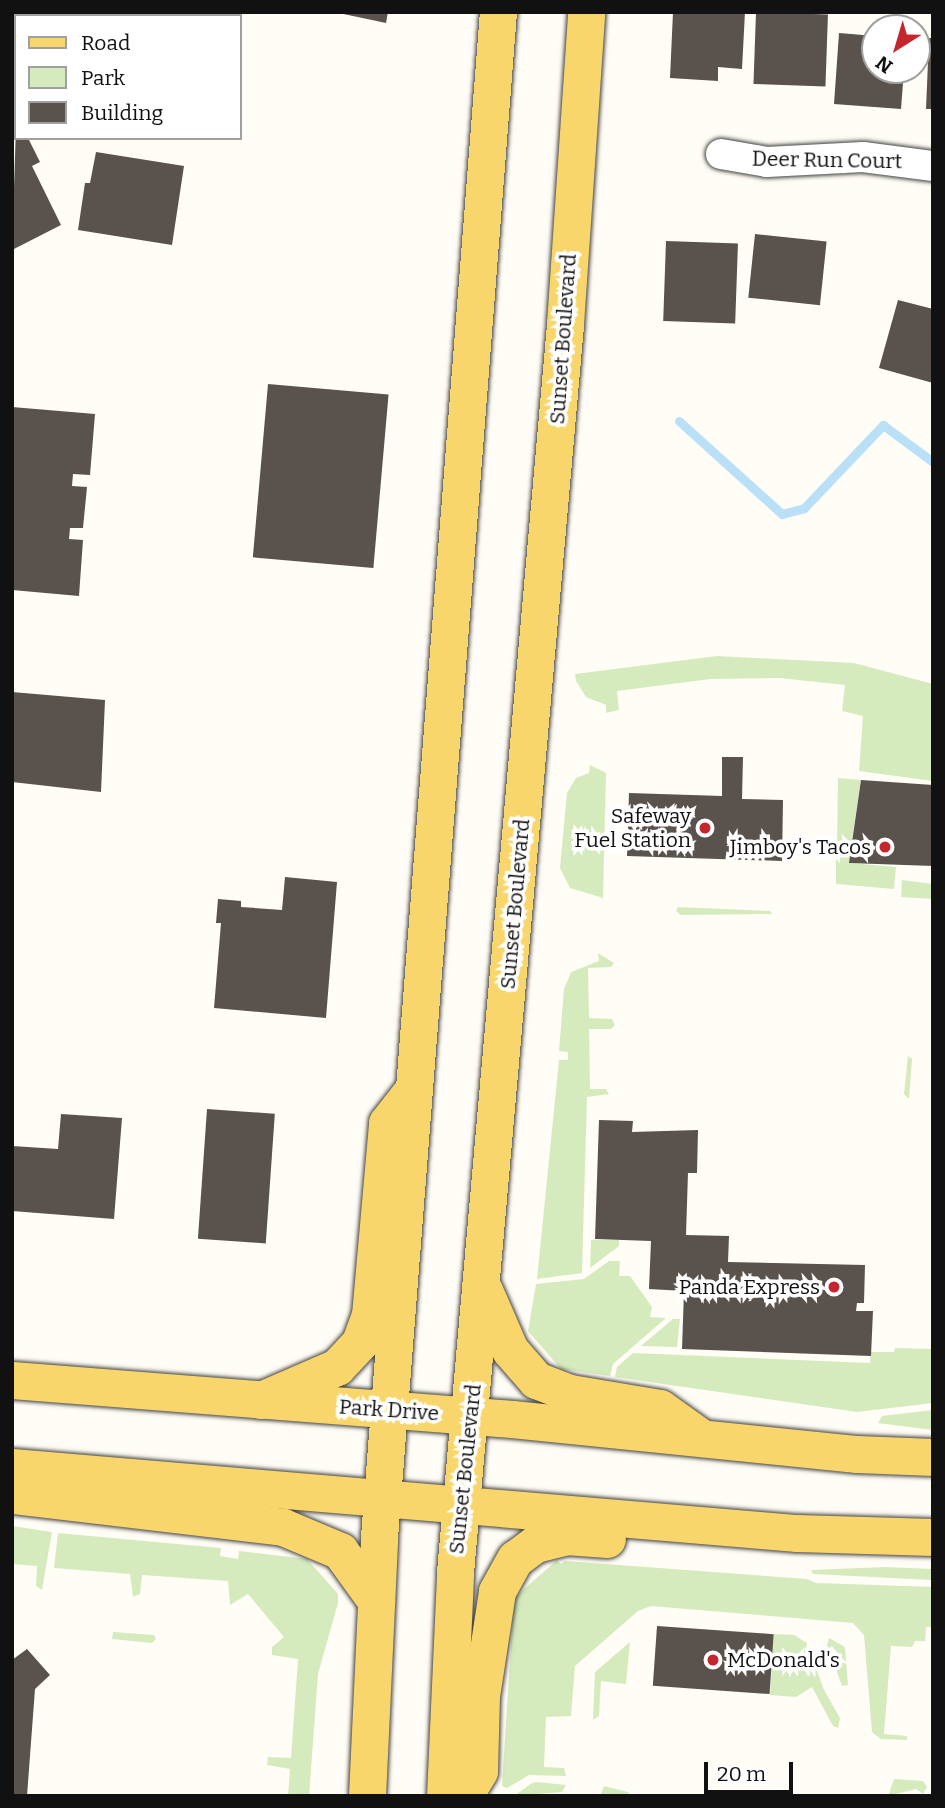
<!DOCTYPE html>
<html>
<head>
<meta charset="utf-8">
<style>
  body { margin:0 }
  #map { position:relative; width:945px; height:1808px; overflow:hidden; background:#fffdf5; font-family:Bitter,serif }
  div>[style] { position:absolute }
  .green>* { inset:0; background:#d5ebbd }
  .stream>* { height:9px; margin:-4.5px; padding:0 4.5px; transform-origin:4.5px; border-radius:4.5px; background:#b9e0f7 }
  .building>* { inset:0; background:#5a524d; transform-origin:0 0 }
  .roads { filter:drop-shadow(0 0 2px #444) drop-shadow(0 0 2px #444) }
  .minor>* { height:30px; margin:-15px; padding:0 15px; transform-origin:15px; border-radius:15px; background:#fff }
  .major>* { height:37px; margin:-18.5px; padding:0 18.5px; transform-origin:18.5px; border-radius:18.5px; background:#f9d66b }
  .dots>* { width:19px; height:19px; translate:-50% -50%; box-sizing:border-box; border:4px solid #fff; border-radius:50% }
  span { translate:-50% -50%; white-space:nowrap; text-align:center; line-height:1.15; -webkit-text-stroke:7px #fff; paint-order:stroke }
  .street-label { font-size:21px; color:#111 }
  .poi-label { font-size:21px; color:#111 }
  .right { translate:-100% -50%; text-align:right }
  .left { translate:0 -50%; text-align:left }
  .frame { position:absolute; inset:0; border:14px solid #111; pointer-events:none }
  .legend { position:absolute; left:14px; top:14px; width:228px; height:126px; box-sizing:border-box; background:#fff; border:2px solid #a0a0a0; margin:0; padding:9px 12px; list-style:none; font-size:21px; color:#111 }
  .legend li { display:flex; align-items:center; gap:14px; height:35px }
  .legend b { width:35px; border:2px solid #a0a0a0 }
  .north { position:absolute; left:861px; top:14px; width:70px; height:70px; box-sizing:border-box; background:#fff; border:2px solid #a0a0a0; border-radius:50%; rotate:217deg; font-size:19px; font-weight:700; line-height:28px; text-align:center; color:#111 }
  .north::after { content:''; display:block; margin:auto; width:24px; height:32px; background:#c4262e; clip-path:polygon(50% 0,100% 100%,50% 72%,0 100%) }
  .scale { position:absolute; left:704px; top:1762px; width:89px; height:32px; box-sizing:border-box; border:4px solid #111; border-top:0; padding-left:9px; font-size:21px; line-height:24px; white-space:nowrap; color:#111; -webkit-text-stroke:5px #fff; paint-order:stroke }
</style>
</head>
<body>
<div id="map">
  <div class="green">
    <i style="clip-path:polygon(717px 656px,854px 663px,933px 684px,933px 781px,859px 771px,863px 716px,842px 711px,845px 685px,780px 678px,710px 679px,617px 691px,619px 710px,606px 713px,606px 705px,586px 697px,576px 681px,575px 674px)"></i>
    <i style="clip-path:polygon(590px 765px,606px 773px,603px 898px,570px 888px,560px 868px,567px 793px,576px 778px,589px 773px)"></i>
    <i style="clip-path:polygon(838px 778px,861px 780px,851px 846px,837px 846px)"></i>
    <i style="clip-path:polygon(836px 849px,851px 850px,850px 863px,896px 867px,894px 889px,836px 884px)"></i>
    <i style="clip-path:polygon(902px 880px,933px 884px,933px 899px,901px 897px)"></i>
    <i style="clip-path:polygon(678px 907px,770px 911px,772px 914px,681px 915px,676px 911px)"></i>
    <i style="clip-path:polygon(598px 953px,614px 963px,611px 967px,588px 968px,589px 1018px,612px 1019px,615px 1025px,611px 1029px,589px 1029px,590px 1089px,606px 1089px,609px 1094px,587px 1097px,582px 1273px,537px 1279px,559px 1060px,568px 1060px,568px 1052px,559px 1051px,564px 989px,571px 972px,599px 961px)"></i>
    <i style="clip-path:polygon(908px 1056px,912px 1059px,909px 1099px,904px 1094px)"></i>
    <i style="clip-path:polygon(591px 1240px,619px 1240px,619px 1246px,590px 1268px)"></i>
    <i style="clip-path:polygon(609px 1261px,620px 1261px,619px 1276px,630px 1276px,652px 1307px,650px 1317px,666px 1318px,613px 1364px,610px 1376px,561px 1369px,528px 1331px,536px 1284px,584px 1279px)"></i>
    <i style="clip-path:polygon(673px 1319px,680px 1319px,677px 1347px,641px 1346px)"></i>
    <i style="clip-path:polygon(895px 1348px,933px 1349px,933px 1403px,857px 1412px,615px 1377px,617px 1367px,633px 1353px,870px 1363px,871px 1352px,894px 1352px)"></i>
    <i style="clip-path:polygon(933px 1410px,933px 1430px,878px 1423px,882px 1416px)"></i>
    <i style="clip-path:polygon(12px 1526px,52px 1532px,42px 1590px,36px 1586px,37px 1566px,12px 1564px)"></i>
    <i style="clip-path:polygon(58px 1533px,221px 1548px,220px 1556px,238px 1559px,239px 1551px,307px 1559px,338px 1594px,338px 1603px,318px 1674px,309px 1796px,288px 1796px,290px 1769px,267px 1765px,268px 1757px,291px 1758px,298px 1659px,272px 1655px,272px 1647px,284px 1637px,248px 1594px,230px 1605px,228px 1581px,142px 1575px,140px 1594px,133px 1597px,130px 1574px,54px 1568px)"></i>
    <i style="clip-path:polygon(557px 1560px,561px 1564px,565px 1561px,807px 1579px,816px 1583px,933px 1587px,933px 1627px,926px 1627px,925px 1641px,915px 1641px,912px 1647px,891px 1646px,884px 1734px,907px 1736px,907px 1740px,881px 1739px,872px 1732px,864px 1635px,853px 1623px,651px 1606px,638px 1611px,575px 1666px,571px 1716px,546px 1717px,544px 1767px,564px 1768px,566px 1776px,529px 1775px,507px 1788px,502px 1786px,514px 1598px)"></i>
    <i style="clip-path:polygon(885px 1567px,933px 1569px,933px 1580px,813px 1574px,811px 1570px)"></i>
    <i style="clip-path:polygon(113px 1632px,154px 1635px,156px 1639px,152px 1643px,112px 1639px)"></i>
    <i style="clip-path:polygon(774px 1634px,794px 1635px,807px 1643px,824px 1690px,840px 1718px,838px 1728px,833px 1726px,812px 1687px,796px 1697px,770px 1695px)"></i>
    <i style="clip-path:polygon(829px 1638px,845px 1647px,848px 1685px,842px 1686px,827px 1645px)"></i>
    <i style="clip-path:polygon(630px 1642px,626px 1684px,601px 1681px,599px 1716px,593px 1720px,595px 1672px)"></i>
    <i style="clip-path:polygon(894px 1779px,923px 1781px,927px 1787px,923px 1794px,916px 1789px,888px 1796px)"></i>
    <i style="clip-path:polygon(532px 1783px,537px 1782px,566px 1785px,562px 1792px,514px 1796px)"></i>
    <i style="clip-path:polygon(604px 1786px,628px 1792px,631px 1796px,600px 1796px)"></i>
  </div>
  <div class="stream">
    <i style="left:679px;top:421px;width:139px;rotate:42.1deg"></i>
    <i style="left:782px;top:514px;width:23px;rotate:-15deg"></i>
    <i style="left:804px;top:508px;width:115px;rotate:-46.4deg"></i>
    <i style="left:883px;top:425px;width:62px;rotate:36.5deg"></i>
  </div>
  <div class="building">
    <i style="clip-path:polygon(89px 12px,136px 12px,148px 14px,89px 16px)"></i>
    <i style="clip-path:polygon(334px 12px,388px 12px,386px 23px)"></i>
    <i style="clip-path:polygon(673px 12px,745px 12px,742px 69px,718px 67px,718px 81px,670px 78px)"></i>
    <i style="left:756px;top:12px;width:72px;height:72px;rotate:2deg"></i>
    <i style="clip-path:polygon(839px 33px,875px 36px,875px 70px,904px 70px,901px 109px,834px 104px)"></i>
    <i style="clip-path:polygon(929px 38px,933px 38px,933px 109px,926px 109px)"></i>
    <i style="clip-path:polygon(16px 125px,16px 138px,28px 138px,40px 162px,32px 166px,61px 225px,12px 250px)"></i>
    <i style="clip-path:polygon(96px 152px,184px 166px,172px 245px,78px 230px,85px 183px,90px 183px)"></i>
    <i style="left:755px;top:234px;width:72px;height:64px;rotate:6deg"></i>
    <i style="left:666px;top:241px;width:72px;height:80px;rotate:2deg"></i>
    <i style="clip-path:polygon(898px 300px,933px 309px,933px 383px,879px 368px)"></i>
    <i style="left:268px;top:384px;width:121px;height:174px;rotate:5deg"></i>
    <i style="clip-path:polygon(12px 407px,95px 414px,90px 475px,73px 474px,72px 486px,87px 487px,83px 528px,70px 528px,69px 539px,83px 540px,79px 596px,12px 590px)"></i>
    <i style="clip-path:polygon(12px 692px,105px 700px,101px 792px,12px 782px)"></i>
    <i style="clip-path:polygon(722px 757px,743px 757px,742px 799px,783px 800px,782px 861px,627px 856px,629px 793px,722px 796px)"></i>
    <i style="clip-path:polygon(861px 780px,933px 785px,933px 866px,849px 863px)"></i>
    <i style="clip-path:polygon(285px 877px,337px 882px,326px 1018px,214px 1008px,221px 923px,216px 923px,218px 899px,241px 901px,241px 907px,282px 910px)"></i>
    <i style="left:207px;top:1109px;width:68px;height:130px;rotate:4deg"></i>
    <i style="clip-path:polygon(61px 1114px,122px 1118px,114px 1219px,12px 1211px,12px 1146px,58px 1149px)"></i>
    <i style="clip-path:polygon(599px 1120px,633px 1121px,632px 1132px,698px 1130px,697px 1173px,688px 1173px,686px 1235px,729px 1236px,728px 1262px,865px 1265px,864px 1303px,857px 1303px,856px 1311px,873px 1311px,871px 1356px,682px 1349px,684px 1291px,649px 1289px,651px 1241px,595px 1239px)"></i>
    <i style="left:657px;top:1626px;width:117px;height:60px;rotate:4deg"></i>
    <i style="clip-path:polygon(27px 1649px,50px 1675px,35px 1689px,27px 1796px,12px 1796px,12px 1660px)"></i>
  </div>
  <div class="roads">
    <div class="minor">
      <i style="left:721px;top:154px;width:47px;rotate:9.9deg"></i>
      <i style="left:767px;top:162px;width:96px;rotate:-3deg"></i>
      <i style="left:863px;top:157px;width:71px;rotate:7.3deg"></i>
    </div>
    <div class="major">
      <i style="left:484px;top:1290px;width:65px;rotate:66.6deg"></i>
      <i style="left:510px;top:1350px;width:40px;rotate:49deg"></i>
      <i style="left:536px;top:1380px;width:36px;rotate:21deg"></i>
      <i style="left:570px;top:1393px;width:91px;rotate:9.5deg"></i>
      <i style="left:660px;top:1408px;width:52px;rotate:35.5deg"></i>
      <i style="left:12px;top:1380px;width:502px;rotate:4.46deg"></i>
      <i style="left:512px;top:1419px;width:347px;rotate:5.8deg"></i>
      <i style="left:857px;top:1454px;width:76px;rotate:2.3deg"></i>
      <i style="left:261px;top:1400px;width:83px;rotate:-23.5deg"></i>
      <i style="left:337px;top:1367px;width:34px;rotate:-47deg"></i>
      <i style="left:360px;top:1342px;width:29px;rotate:-70deg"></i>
      <i style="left:370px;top:1315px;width:193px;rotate:-84.9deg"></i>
      <i style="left:387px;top:1123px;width:34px;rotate:-52deg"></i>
      <i style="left:12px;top:1467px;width:788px;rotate:4.81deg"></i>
      <i style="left:797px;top:1533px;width:136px;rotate:1.7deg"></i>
      <i style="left:12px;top:1495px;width:273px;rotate:6.7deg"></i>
      <i style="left:283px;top:1527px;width:62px;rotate:22.8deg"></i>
      <i style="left:340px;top:1551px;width:62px;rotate:54.2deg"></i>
      <i style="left:367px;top:1796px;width:259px;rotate:-87.3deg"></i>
      <i style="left:379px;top:1537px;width:1530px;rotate:-85.54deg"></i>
      <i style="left:445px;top:1796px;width:224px;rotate:-87.4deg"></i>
      <i style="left:455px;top:1572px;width:1253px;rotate:-84.96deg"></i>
      <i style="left:565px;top:324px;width:313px;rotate:-86.1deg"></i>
      <i style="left:464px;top:1796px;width:29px;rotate:-59deg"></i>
      <i style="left:479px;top:1771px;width:75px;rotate:-88.5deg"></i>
      <i style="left:481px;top:1696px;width:106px;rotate:-81.3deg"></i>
      <i style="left:497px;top:1591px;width:37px;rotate:-61deg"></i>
      <i style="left:515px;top:1559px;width:25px;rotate:-37deg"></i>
      <i style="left:535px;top:1544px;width:32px;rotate:-14deg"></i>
      <i style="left:566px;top:1536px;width:41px;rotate:4.2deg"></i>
    </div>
  </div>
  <div class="dots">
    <i style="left:705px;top:828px;background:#c4262e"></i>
    <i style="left:885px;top:847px;background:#c4262e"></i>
    <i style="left:834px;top:1287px;background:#c4262e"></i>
    <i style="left:713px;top:1660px;background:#c4262e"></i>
  </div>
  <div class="street-label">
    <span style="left:827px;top:160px;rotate:1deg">Deer Run Court</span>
    <span style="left:563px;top:339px;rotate:-86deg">Sunset Boulevard</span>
    <span style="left:515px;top:904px;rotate:-85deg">Sunset Boulevard</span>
    <span style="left:389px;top:1410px;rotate:4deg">Park Drive</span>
    <span style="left:465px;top:1469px;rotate:-84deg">Sunset Boulevard</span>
  </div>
  <div class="poi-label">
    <span class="right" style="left:691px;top:828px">Safeway<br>Fuel Station</span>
    <span class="right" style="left:871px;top:847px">Jimboy's Tacos</span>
    <span class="right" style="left:820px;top:1287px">Panda Express</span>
    <span class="left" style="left:727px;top:1660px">McDonald's</span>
  </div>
  <div class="frame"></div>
  <ul class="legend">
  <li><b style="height:9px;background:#f9d66b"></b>Road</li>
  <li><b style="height:19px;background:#d5ebbd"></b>Park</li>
  <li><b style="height:19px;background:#5a524d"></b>Building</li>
  </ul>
  <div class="north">N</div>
  <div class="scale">20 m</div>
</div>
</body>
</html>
